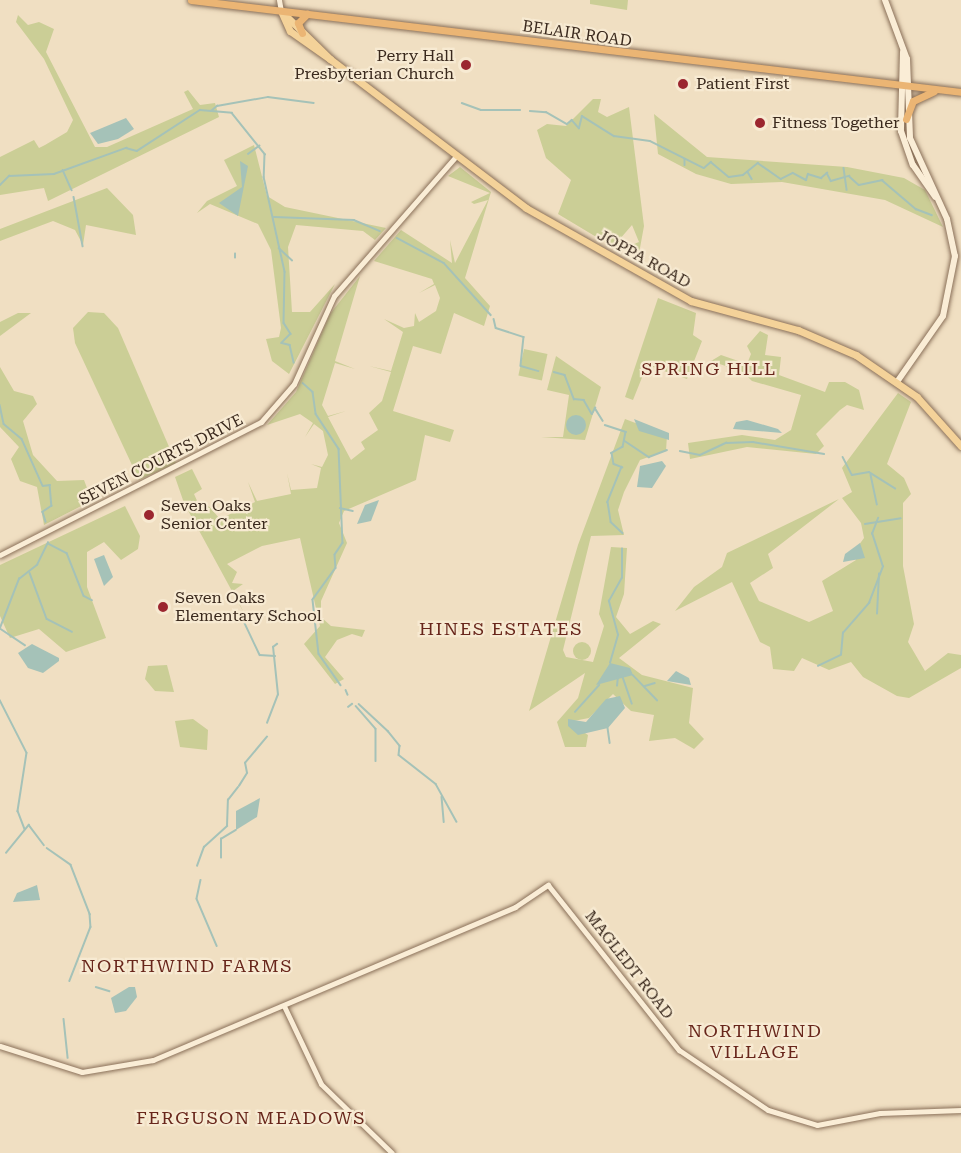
<!DOCTYPE html>
<html>
<head>
<meta charset="utf-8">
<style>
  body { margin:0 }
  #map { position:relative; width:961px; height:1153px; overflow:hidden; background:#f0dfc2; font-family:"Roboto Serif",serif }
  div>[style] { position:absolute }
  .green>* { inset:0; background:#cbce96; transform-origin:0 0 }
  .round { border-radius:50% }
  .water>* { inset:0; background:#a5c2b8 }
  .stream>* { height:1.5px; margin:-0.75px; padding:0 0.75px; transform-origin:0.75px; border-radius:0.75px; background:#a5c2b8 }
  .roads { filter:drop-shadow(0 0 2px #8a7059) drop-shadow(0 0 2px #8a7059) }
  .tertiary>* { height:5px; margin:-2.5px; padding:0 2.5px; transform-origin:2.5px; border-radius:2.5px; background:#faedd6 }
  .secondary>* { height:6px; margin:-3px; padding:0 3px; transform-origin:3px; border-radius:3px; background:#faedd6 }
  .primary>* { height:7px; margin:-3.5px; padding:0 3.5px; transform-origin:3.5px; border-radius:3.5px; background:#f4d299 }
  .trunk>* { height:7px; margin:-3.5px; padding:0 3.5px; transform-origin:3.5px; border-radius:3.5px; background:#ebb574 }
  .dots>* { width:16px; height:16px; translate:-50% -50%; box-sizing:border-box; border:3px solid #f7ead2; border-radius:50% }
  span { translate:-50% -50%; white-space:nowrap; text-align:center; line-height:1.15; -webkit-text-stroke:4.5px #f7ead2; paint-order:stroke }
  .street-label { font-size:16px; color:#3a291d }
  .poi-label { font-size:16px; color:#3a291d }
  .right { translate:-100% -50%; text-align:right }
  .left { translate:0 -50%; text-align:left }
  .neighbourhood-label { font-size:18px; color:#68261b; letter-spacing:1.5px }
</style>
</head>
<body>
<div id="map">
  <div class="green">
    <i style="clip-path:polygon(590px 0,628px 0,627px 10px,590px 4px)"></i>
    <i style="clip-path:polygon(18px 15px,28px 25px,39px 22px,54px 29px,46px 52px,95px 147px,107px 147px,193px 109px,184px 92px,188px 90px,200px 105px,215px 103px,219px 117px,48px 201px,44px 188px,0 195px,0 157px,34px 140px,39px 148px,45px 145px,67px 132px,73px 120px,44px 59px,16px 22px)"></i>
    <i style="clip-path:polygon(593px 99px,601px 99px,598px 112px,607px 117px,629px 107px,644px 226px,638px 259px,624px 248px,639px 242px,632px 225px,613px 247px,558px 214px,571px 180px,546px 158px,537px 130px,547px 124px,566px 126px)"></i>
    <i style="clip-path:polygon(654px 114px,707px 157px,847px 167px,904px 178px,925px 190px,943px 227px,885px 200px,782px 182px,731px 184px,696px 174px,658px 154px)"></i>
    <i style="clip-path:polygon(254px 145px,267px 196px,285px 207px,386px 228px,375px 240px,363px 231px,296px 225px,288px 247px,292px 312px,310px 312px,335px 284px,289px 374px,272px 361px,266px 339px,279px 337px,281px 328px,271px 250px,258px 224px,210px 204px,197px 213px,207px 201px,237px 186px,224px 160px)"></i>
    <i style="clip-path:polygon(460px 167px,491px 192px,465px 278px,490px 306px,484px 326px,454px 313px,441px 354px,413px 346px,393px 411px,454px 430px,450px 442px,425px 435px,416px 480px,344px 511px,339px 523px,347px 543px,321px 601px,321px 617px,331px 626px,365px 630px,362px 637px,352px 634px,337px 640px,325px 657px,344px 679px,335px 684px,304px 644px,320px 626px,300px 538px,262px 546px,227px 564px,237px 572px,232px 583px,243px 584px,233px 591px,245px 615px,184px 503px,175px 477px,192px 469px,202px 489px,194px 494px,199px 505px,205px 502px,220px 519px,255px 502px,248px 482px,257px 501px,291px 494px,287px 473px,291px 490px,317px 488px,321px 468px,311px 464px,322px 467px,328px 455px,323px 431px,314px 424px,305px 437px,313px 423px,300px 414px,267px 425px,296px 392px,330px 314px,360px 276px,335px 361px,355px 369px,335px 363px,322px 405px,328px 416px,346px 411px,328px 417px,351px 460px,365px 449px,361px 442px,378px 430px,369px 413px,382px 401px,391px 372px,369px 366px,391px 371px,403px 332px,384px 319px,404px 328px,414px 326px,415px 313px,419px 322px,436px 311px,440px 298px,435px 285px,419px 293px,434px 284px,432px 279px,374px 261px,401px 230px,452px 263px,450px 240px,455px 263px,488px 200px,474px 204px,471px 202px,490px 193px,448px 176px)"></i>
    <i style="clip-path:polygon(107px 188px,133px 215px,136px 235px,86px 225px,83px 245px,75px 230px,53px 221px,0 241px,0 229px)"></i>
    <i style="clip-path:polygon(658px 298px,696px 313px,693px 335px,702px 341px,687px 379px,647px 365px,633px 400px,625px 397px)"></i>
    <i style="clip-path:polygon(88px 312px,104px 313px,118px 328px,176px 463px,139px 480px,75px 343px,73px 328px)"></i>
    <i style="clip-path:polygon(18px 313px,31px 313px,0 336px,0 322px)"></i>
    <i style="clip-path:polygon(760px 331px,768px 335px,765px 355px,781px 357px,779px 375px,825px 392px,829px 382px,845px 382px,859px 390px,864px 410px,847px 405px,840px 410px,816px 434px,824px 446px,816px 454px,747px 447px,690px 459px,688px 443px,742px 435px,775px 440px,791px 430px,801px 395px,752px 381px,743px 372px,711px 361px,721px 355px,747px 364px,751px 354px,747px 346px)"></i>
    <i style="left:524px;top:349px;width:24px;height:27px;rotate:12deg"></i>
    <i style="clip-path:polygon(556px 356px,601px 387px,585px 440px,541px 437px,563px 437px,569px 395px,547px 390px)"></i>
    <i style="clip-path:polygon(0 367px,14px 391px,33px 396px,37px 404px,23px 421px,33px 455px,57px 481px,84px 480px,90px 496px,87px 503px,44px 525px,37px 487px,20px 481px,11px 459px,19px 447px,0 427px)"></i>
    <i style="clip-path:polygon(898px 393px,911px 402px,887px 464px,904px 478px,911px 494px,903px 503px,903px 566px,914px 624px,908px 642px,925px 671px,948px 653px,961px 655px,961px 668px,909px 698px,897px 696px,863px 677px,851px 662px,829px 670px,802px 658px,794px 671px,773px 669px,770px 647px,760px 642px,732px 582px,675px 611px,694px 587px,722px 567px,727px 553px,839px 499px,768px 554px,773px 568px,750px 583px,759px 601px,809px 622px,833px 611px,822px 581px,856px 560px,853px 553px,864px 538px,861px 523px,842px 498px,852px 492px,842px 468px)"></i>
    <i style="clip-path:polygon(625px 419px,667px 435px,666px 451px,640px 460px,624px 492px,618px 510px,624px 535px,591px 536px,563px 650px,566px 657px,593px 662px,604px 626px,599px 614px,611px 547px,627px 548px,624px 594px,616px 617px,630px 634px,653px 621px,661px 624px,619px 658px,642px 675px,693px 688px,689px 723px,704px 739px,694px 749px,675px 738px,649px 741px,654px 715px,631px 711px,613px 694px,589px 718px,568px 722px,588px 735px,586px 747px,565px 747px,557px 722px,578px 698px,585px 673px,529px 711px,578px 545px)"></i>
    <i style="clip-path:polygon(125px 506px,140px 536px,138px 549px,121px 560px,104px 542px,87px 552px,87px 587px,106px 638px,66px 652px,39px 629px,10px 638px,0 616px,0 565px)"></i>
    <i class="round" style="left:573px;top:642px;width:18px;height:18px"></i>
    <i style="clip-path:polygon(167px 665px,174px 692px,155px 691px,145px 679px,148px 666px)"></i>
    <i style="clip-path:polygon(193px 719px,208px 730px,207px 750px,180px 747px,175px 721px)"></i>
  </div>
  <div class="water">
    <i style="clip-path:polygon(126px 118px,134px 129px,118px 139px,98px 144px,90px 133px)"></i>
    <i style="clip-path:polygon(240px 161px,248px 166px,238px 216px,219px 203px,242px 187px)"></i>
    <i class="round" style="left:566px;top:415px;width:20px;height:20px"></i>
    <i style="clip-path:polygon(634px 419px,669px 433px,669px 440px,639px 431px)"></i>
    <i style="clip-path:polygon(747px 420px,778px 429px,782px 433px,733px 429px,736px 422px)"></i>
    <i style="clip-path:polygon(662px 461px,666px 466px,652px 488px,637px 487px,640px 466px)"></i>
    <i style="clip-path:polygon(379px 500px,371px 521px,357px 524px,365px 505px)"></i>
    <i style="clip-path:polygon(860px 543px,865px 558px,843px 562px,845px 554px)"></i>
    <i style="clip-path:polygon(104px 555px,113px 577px,104px 586px,94px 559px)"></i>
    <i style="clip-path:polygon(32px 644px,59px 658px,59px 661px,43px 673px,28px 668px,18px 653px)"></i>
    <i style="clip-path:polygon(610px 663px,630px 668px,633px 675px,596px 685px)"></i>
    <i style="clip-path:polygon(676px 671px,689px 678px,691px 685px,667px 681px)"></i>
    <i style="clip-path:polygon(620px 696px,625px 708px,608px 728px,578px 735px,568px 726px,568px 719px,586px 722px,606px 699px)"></i>
    <i style="clip-path:polygon(260px 798px,257px 817px,236px 830px,236px 811px)"></i>
    <i style="clip-path:polygon(37px 885px,40px 900px,13px 902px,17px 893px)"></i>
    <i style="clip-path:polygon(129px 987px,135px 987px,137px 997px,126px 1011px,115px 1013px,111px 998px)"></i>
  </div>
  <div class="stream">
    <i style="left:462px;top:103px;width:20px;rotate:20deg"></i>
    <i style="left:481px;top:110px;width:39px"></i>
    <i style="left:211px;top:111px;width:8px;rotate:-40deg"></i>
    <i style="left:217px;top:106px;width:52px;rotate:-10deg"></i>
    <i style="left:268px;top:97px;width:46px;rotate:7.4deg"></i>
    <i style="left:530px;top:111px;width:16px;rotate:4deg"></i>
    <i style="left:546px;top:112px;width:24px;rotate:30deg"></i>
    <i style="left:567px;top:124px;width:6px;rotate:-39deg"></i>
    <i style="left:572px;top:120px;width:11px;rotate:49deg"></i>
    <i style="left:579px;top:128px;width:12px;rotate:-76deg"></i>
    <i style="left:582px;top:116px;width:38px;rotate:32deg"></i>
    <i style="left:614px;top:136px;width:36px;rotate:8deg"></i>
    <i style="left:650px;top:141px;width:60px;rotate:26.6deg"></i>
    <i style="left:704px;top:168px;width:9px;rotate:-41deg"></i>
    <i style="left:711px;top:162px;width:23px;rotate:40deg"></i>
    <i style="left:729px;top:177px;width:14px;rotate:-8deg"></i>
    <i style="left:743px;top:175px;width:19px;rotate:-39deg"></i>
    <i style="left:758px;top:163px;width:28px;rotate:35deg"></i>
    <i style="left:781px;top:179px;width:13px;rotate:-27deg"></i>
    <i style="left:793px;top:173px;width:15px;rotate:28deg"></i>
    <i style="left:806px;top:180px;width:6px;rotate:-72deg"></i>
    <i style="left:808px;top:174px;width:14px;rotate:17deg"></i>
    <i style="left:821px;top:178px;width:8px;rotate:-40deg"></i>
    <i style="left:827px;top:173px;width:9px;rotate:63deg"></i>
    <i style="left:831px;top:181px;width:19px;rotate:-16deg"></i>
    <i style="left:849px;top:176px;width:13px;rotate:42deg"></i>
    <i style="left:859px;top:185px;width:24px;rotate:-12deg"></i>
    <i style="left:882px;top:180px;width:45px;rotate:40.5deg"></i>
    <i style="left:916px;top:209px;width:17px;rotate:21deg"></i>
    <i style="left:248px;top:154px;width:14px;rotate:-36deg"></i>
    <i style="left:685px;top:159px;width:6px;rotate:90deg"></i>
    <i style="left:844px;top:168px;width:22px;rotate:82deg"></i>
    <i style="left:63px;top:170px;width:22px;rotate:66deg"></i>
    <i style="left:748px;top:172px;width:8px;rotate:60deg"></i>
    <i style="left:0;top:185px;width:13px;rotate:-45deg"></i>
    <i style="left:9px;top:176px;width:45px;rotate:-2.5deg"></i>
    <i style="left:54px;top:174px;width:77px;rotate:-19.9deg"></i>
    <i style="left:126px;top:148px;width:11px;rotate:15deg"></i>
    <i style="left:137px;top:151px;width:75px;rotate:-33.1deg"></i>
    <i style="left:200px;top:110px;width:32px;rotate:5deg"></i>
    <i style="left:232px;top:113px;width:53px;rotate:51.2deg"></i>
    <i style="left:265px;top:154px;width:23px;rotate:92deg"></i>
    <i style="left:264px;top:177px;width:97px;rotate:77.5deg"></i>
    <i style="left:285px;top:272px;width:51px;rotate:91.1deg"></i>
    <i style="left:284px;top:323px;width:13px;rotate:58deg"></i>
    <i style="left:291px;top:334px;width:13px;rotate:135deg"></i>
    <i style="left:282px;top:343px;width:8px;rotate:14deg"></i>
    <i style="left:290px;top:345px;width:18px;rotate:77deg"></i>
    <i style="left:74px;top:197px;width:50px;rotate:79.6deg"></i>
    <i style="left:274px;top:217px;width:80px;rotate:2.1deg"></i>
    <i style="left:354px;top:220px;width:28px;rotate:23deg"></i>
    <i style="left:397px;top:238px;width:53px;rotate:28deg"></i>
    <i style="left:444px;top:263px;width:70px;rotate:47.9deg"></i>
    <i style="left:279px;top:248px;width:18px;rotate:43deg"></i>
    <i style="left:235px;top:258px;width:4px;rotate:-90deg"></i>
    <i style="left:494px;top:319px;width:9px;rotate:77deg"></i>
    <i style="left:496px;top:328px;width:29px;rotate:18deg"></i>
    <i style="left:524px;top:337px;width:29px;rotate:96deg"></i>
    <i style="left:521px;top:366px;width:18px;rotate:16deg"></i>
    <i style="left:554px;top:372px;width:11px;rotate:15deg"></i>
    <i style="left:565px;top:375px;width:26px;rotate:69deg"></i>
    <i style="left:574px;top:399px;width:10px;rotate:6deg"></i>
    <i style="left:584px;top:400px;width:16px;rotate:60deg"></i>
    <i style="left:592px;top:414px;width:7px;rotate:-63deg"></i>
    <i style="left:595px;top:408px;width:15px;rotate:58deg"></i>
    <i style="left:303px;top:383px;width:13px;rotate:42deg"></i>
    <i style="left:313px;top:392px;width:22px;rotate:82deg"></i>
    <i style="left:316px;top:414px;width:42px;rotate:56.7deg"></i>
    <i style="left:339px;top:449px;width:94px;rotate:87.6deg"></i>
    <i style="left:343px;top:543px;width:14px;rotate:124deg"></i>
    <i style="left:335px;top:555px;width:13px;rotate:86deg"></i>
    <i style="left:336px;top:568px;width:39px;rotate:126deg"></i>
    <i style="left:313px;top:600px;width:54px;rotate:83.7deg"></i>
    <i style="left:319px;top:654px;width:38px;rotate:55deg"></i>
    <i style="left:0;top:405px;width:19px;rotate:78deg"></i>
    <i style="left:4px;top:424px;width:23px;rotate:40deg"></i>
    <i style="left:22px;top:439px;width:51px;rotate:65.9deg"></i>
    <i style="left:43px;top:486px;width:7px;rotate:-8deg"></i>
    <i style="left:50px;top:485px;width:21px;rotate:85deg"></i>
    <i style="left:52px;top:506px;width:11px;rotate:146deg"></i>
    <i style="left:43px;top:512px;width:10px;rotate:73deg"></i>
    <i style="left:605px;top:425px;width:22px;rotate:18deg"></i>
    <i style="left:626px;top:432px;width:15px;rotate:101deg"></i>
    <i style="left:623px;top:447px;width:13px;rotate:151deg"></i>
    <i style="left:612px;top:453px;width:11px;rotate:80deg"></i>
    <i style="left:614px;top:464px;width:9px;rotate:21deg"></i>
    <i style="left:622px;top:467px;width:38px;rotate:112deg"></i>
    <i style="left:608px;top:502px;width:20px;rotate:81deg"></i>
    <i style="left:611px;top:522px;width:16px;rotate:43deg"></i>
    <i style="left:625px;top:441px;width:29px;rotate:34deg"></i>
    <i style="left:649px;top:457px;width:19px;rotate:-21deg"></i>
    <i style="left:680px;top:451px;width:20px;rotate:11deg"></i>
    <i style="left:700px;top:455px;width:29px;rotate:-25deg"></i>
    <i style="left:726px;top:443px;width:27px;rotate:-2deg"></i>
    <i style="left:753px;top:442px;width:72px;rotate:9.6deg"></i>
    <i style="left:843px;top:457px;width:20px;rotate:63deg"></i>
    <i style="left:852px;top:475px;width:17px;rotate:-10deg"></i>
    <i style="left:869px;top:472px;width:31px;rotate:32deg"></i>
    <i style="left:871px;top:475px;width:30px;rotate:78deg"></i>
    <i style="left:340px;top:508px;width:13px;rotate:13deg"></i>
    <i style="left:865px;top:524px;width:36px;rotate:-9deg"></i>
    <i style="left:49px;top:544px;width:20px;rotate:27deg"></i>
    <i style="left:67px;top:553px;width:46px;rotate:68.4deg"></i>
    <i style="left:84px;top:596px;width:9px;rotate:27deg"></i>
    <i style="left:30px;top:573px;width:49px;rotate:69.7deg"></i>
    <i style="left:47px;top:619px;width:28px;rotate:27deg"></i>
    <i style="left:877px;top:614px;width:40px;rotate:-87.1deg"></i>
    <i style="left:242px;top:617px;width:42px;rotate:64.7deg"></i>
    <i style="left:260px;top:655px;width:15px;rotate:4deg"></i>
    <i style="left:0;top:628px;width:53px;rotate:-68.8deg"></i>
    <i style="left:19px;top:579px;width:23px;rotate:-38deg"></i>
    <i style="left:37px;top:565px;width:25px;rotate:-64deg"></i>
    <i style="left:1px;top:629px;width:29px;rotate:34deg"></i>
    <i style="left:610px;top:663px;width:29px;rotate:-74deg"></i>
    <i style="left:618px;top:635px;width:35px;rotate:-105deg"></i>
    <i style="left:609px;top:601px;width:26px;rotate:-61deg"></i>
    <i style="left:622px;top:578px;width:29px;rotate:-90deg"></i>
    <i style="left:818px;top:666px;width:25px;rotate:-26deg"></i>
    <i style="left:841px;top:655px;width:22px;rotate:-85deg"></i>
    <i style="left:843px;top:633px;width:40px;rotate:-49deg"></i>
    <i style="left:869px;top:603px;width:39px;rotate:-69deg"></i>
    <i style="left:883px;top:567px;width:35px;rotate:-108deg"></i>
    <i style="left:872px;top:534px;width:17px;rotate:-69deg"></i>
    <i style="left:633px;top:675px;width:35px;rotate:46deg"></i>
    <i style="left:623px;top:677px;width:28px;rotate:71deg"></i>
    <i style="left:617px;top:686px;width:10px;rotate:-84deg"></i>
    <i style="left:645px;top:686px;width:10px;rotate:-17deg"></i>
    <i style="left:346px;top:690px;width:5px;rotate:68deg"></i>
    <i style="left:0;top:700px;width:59px;rotate:63deg"></i>
    <i style="left:27px;top:753px;width:59px;rotate:98.8deg"></i>
    <i style="left:18px;top:811px;width:19px;rotate:69deg"></i>
    <i style="left:359px;top:704px;width:40px;rotate:43deg"></i>
    <i style="left:388px;top:731px;width:19px;rotate:51deg"></i>
    <i style="left:400px;top:746px;width:9px;rotate:96deg"></i>
    <i style="left:399px;top:755px;width:47px;rotate:38.1deg"></i>
    <i style="left:436px;top:784px;width:43px;rotate:61.1deg"></i>
    <i style="left:356px;top:706px;width:30px;rotate:49deg"></i>
    <i style="left:376px;top:729px;width:32px;rotate:90deg"></i>
    <i style="left:348px;top:707px;width:5px;rotate:-37deg"></i>
    <i style="left:575px;top:712px;width:36px;rotate:-48deg"></i>
    <i style="left:267px;top:723px;width:30px;rotate:-69deg"></i>
    <i style="left:278px;top:695px;width:48px;rotate:-95.9deg"></i>
    <i style="left:273px;top:647px;width:5px;rotate:-37deg"></i>
    <i style="left:608px;top:728px;width:15px;rotate:82deg"></i>
    <i style="left:239px;top:786px;width:15px;rotate:-58deg"></i>
    <i style="left:247px;top:773px;width:10px;rotate:-101deg"></i>
    <i style="left:245px;top:763px;width:34px;rotate:-50deg"></i>
    <i style="left:442px;top:797px;width:25px;rotate:85deg"></i>
    <i style="left:47px;top:848px;width:29px;rotate:35deg"></i>
    <i style="left:71px;top:865px;width:53px;rotate:68.8deg"></i>
    <i style="left:90px;top:914px;width:13px;rotate:86deg"></i>
    <i style="left:91px;top:927px;width:58px;rotate:111.3deg"></i>
    <i style="left:6px;top:853px;width:36px;rotate:-51deg"></i>
    <i style="left:29px;top:825px;width:25px;rotate:53deg"></i>
    <i style="left:221px;top:858px;width:19px;rotate:-90deg"></i>
    <i style="left:221px;top:839px;width:17px;rotate:-31deg"></i>
    <i style="left:197px;top:866px;width:20px;rotate:-70deg"></i>
    <i style="left:204px;top:847px;width:31px;rotate:-42deg"></i>
    <i style="left:227px;top:826px;width:26px;rotate:-88deg"></i>
    <i style="left:228px;top:800px;width:16px;rotate:-52deg"></i>
    <i style="left:201px;top:880px;width:19px;rotate:102deg"></i>
    <i style="left:197px;top:899px;width:51px;rotate:66.9deg"></i>
    <i style="left:96px;top:987px;width:14px;rotate:17deg"></i>
    <i style="left:64px;top:1019px;width:39px;rotate:84deg"></i>
  </div>
  <div class="roads">
    <div class="tertiary">
      <i style="left:279px;top:0;width:11px;rotate:80deg"></i>
      <i style="left:0;top:555px;width:293px;rotate:-27deg"></i>
      <i style="left:261px;top:422px;width:50px;rotate:-49deg"></i>
      <i style="left:294px;top:384px;width:97px;rotate:-65.6deg"></i>
      <i style="left:334px;top:296px;width:186px;rotate:-48.9deg"></i>
      <i style="left:284px;top:1006px;width:86px;rotate:64.6deg"></i>
      <i style="left:321px;top:1084px;width:99px;rotate:44.2deg"></i>
      <i style="left:0;top:1046px;width:86px;rotate:17.6deg"></i>
      <i style="left:82px;top:1072px;width:72px;rotate:-9.6deg"></i>
      <i style="left:153px;top:1060px;width:393px;rotate:-22.9deg"></i>
      <i style="left:515px;top:907px;width:40px;rotate:-34deg"></i>
      <i style="left:548px;top:885px;width:211px;rotate:51.6deg"></i>
      <i style="left:679px;top:1050px;width:107px;rotate:34deg"></i>
      <i style="left:768px;top:1110px;width:51px;rotate:17deg"></i>
      <i style="left:817px;top:1125px;width:64px;rotate:-10.8deg"></i>
      <i style="left:880px;top:1113px;width:81px;rotate:-2.1deg"></i>
    </div>
    <div class="secondary">
      <i style="left:885px;top:0;width:63px;rotate:69.6deg"></i>
      <i style="left:907px;top:59px;width:79px;rotate:87.8deg"></i>
      <i style="left:910px;top:138px;width:89px;rotate:65.4deg"></i>
      <i style="left:947px;top:219px;width:38px;rotate:78deg"></i>
      <i style="left:955px;top:256px;width:61px;rotate:101.3deg"></i>
      <i style="left:943px;top:316px;width:80px;rotate:124.9deg"></i>
      <i style="left:903px;top:52px;width:79px;rotate:91.5deg"></i>
      <i style="left:901px;top:131px;width:36px;rotate:71deg"></i>
      <i style="left:913px;top:165px;width:39px;rotate:55deg"></i>
    </div>
    <div class="primary">
      <i style="left:281px;top:11px;width:69px;rotate:44.4deg"></i>
      <i style="left:330px;top:59px;width:246px;rotate:37.2deg"></i>
      <i style="left:526px;top:208px;width:189px;rotate:29.4deg"></i>
      <i style="left:691px;top:301px;width:111px;rotate:15.2deg"></i>
      <i style="left:798px;top:330px;width:63px;rotate:23.3deg"></i>
      <i style="left:856px;top:355px;width:74px;rotate:34.5deg"></i>
      <i style="left:917px;top:397px;width:66px;rotate:48.1deg"></i>
      <i style="left:281px;top:11px;width:22px;rotate:66deg"></i>
      <i style="left:290px;top:31px;width:49px;rotate:35deg"></i>
    </div>
    <div class="trunk">
      <i style="left:191px;top:0;width:775px;rotate:6.81deg"></i>
      <i style="left:302px;top:33px;width:11px;rotate:-112deg"></i>
      <i style="left:298px;top:23px;width:13px;rotate:-45deg"></i>
      <i style="left:906px;top:119px;width:19px;rotate:-69deg"></i>
      <i style="left:913px;top:101px;width:23px;rotate:-25deg"></i>
    </div>
  </div>
  <div class="dots">
    <i style="left:466px;top:65px;background:#9b262f"></i>
    <i style="left:683px;top:84px;background:#9b262f"></i>
    <i style="left:760px;top:123px;background:#9b262f"></i>
    <i style="left:149px;top:515px;background:#9b262f"></i>
    <i style="left:163px;top:607px;background:#9b262f"></i>
  </div>
  <div class="street-label">
    <span style="left:577px;top:34px;rotate:8deg">BELAIR ROAD</span>
    <span style="left:644px;top:259px;rotate:29deg">JOPPA ROAD</span>
    <span style="left:161px;top:460px;rotate:-27deg">SEVEN COURTS DRIVE</span>
    <span style="left:629px;top:965px;rotate:52deg">MAGLEDT ROAD</span>
  </div>
  <div class="poi-label">
    <span class="right" style="left:454px;top:65px">Perry Hall<br>Presbyterian Church</span>
    <span class="left" style="left:696px;top:84px">Patient First</span>
    <span class="left" style="left:772px;top:123px">Fitness Together</span>
    <span class="left" style="left:161px;top:515px">Seven Oaks<br>Senior Center</span>
    <span class="left" style="left:175px;top:607px">Seven Oaks<br>Elementary School</span>
  </div>
  <div class="neighbourhood-label">
    <span style="left:709px;top:369px">SPRING HILL</span>
    <span style="left:501px;top:629px">HINES ESTATES</span>
    <span style="left:187px;top:966px">NORTHWIND FARMS</span>
    <span style="left:755px;top:1042px">NORTHWIND<br>VILLAGE</span>
    <span style="left:251px;top:1118px">FERGUSON MEADOWS</span>
  </div>
</div>
</body>
</html>
